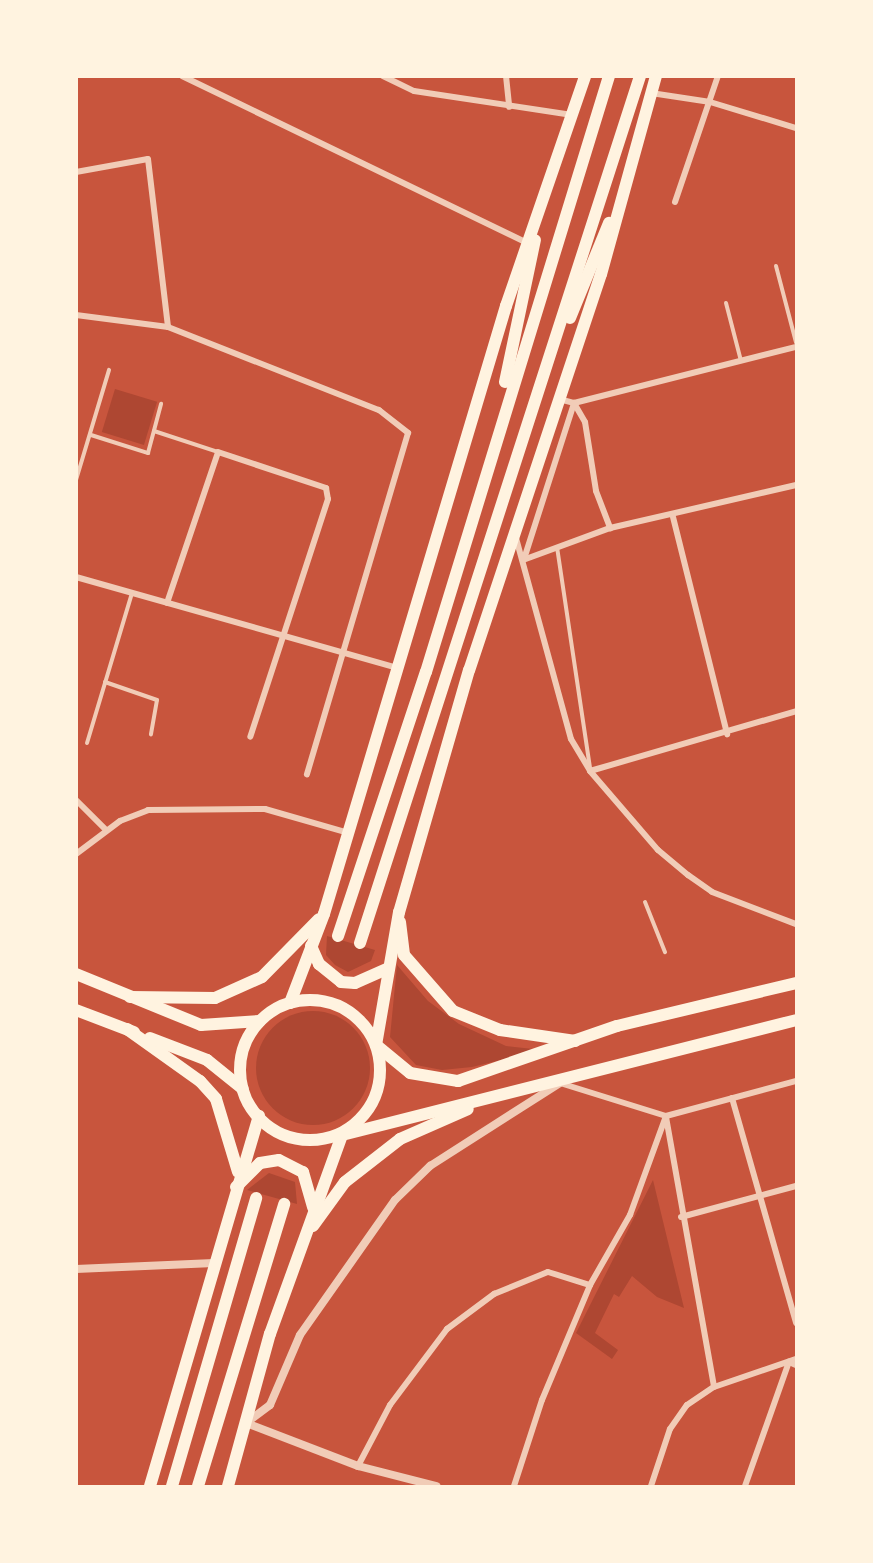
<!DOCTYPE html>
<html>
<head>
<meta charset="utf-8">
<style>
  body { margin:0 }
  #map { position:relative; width:873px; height:1563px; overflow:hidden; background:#c8553d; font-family:Cabin,sans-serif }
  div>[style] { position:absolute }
  .green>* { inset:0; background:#ae4732; transform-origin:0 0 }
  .round { border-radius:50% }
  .service>* { height:4px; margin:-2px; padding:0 2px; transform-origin:2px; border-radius:2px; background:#f1ccb7 }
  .minor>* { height:6px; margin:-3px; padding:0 3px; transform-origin:3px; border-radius:3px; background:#f1ccb7 }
  .tertiary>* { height:8px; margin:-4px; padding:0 4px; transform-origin:4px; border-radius:4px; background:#f1ccb7 }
  .trunk>* { height:12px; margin:-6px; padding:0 6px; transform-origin:6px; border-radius:6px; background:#fff3e0 }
  .trunk>.ring { margin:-6px; padding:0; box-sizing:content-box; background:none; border:12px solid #fff3e0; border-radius:50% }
  span { translate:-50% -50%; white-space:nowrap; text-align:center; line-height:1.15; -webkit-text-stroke:5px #fff3e0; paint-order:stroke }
  .frame { position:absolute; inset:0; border:78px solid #fff3e0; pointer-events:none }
</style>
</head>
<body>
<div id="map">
  <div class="green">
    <i style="left:115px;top:389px;width:44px;height:45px;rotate:17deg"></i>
    <i style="clip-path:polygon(327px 936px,375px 950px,371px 961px,348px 972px,335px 965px,326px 955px)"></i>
    <i style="clip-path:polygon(397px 965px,428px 1001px,459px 1024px,506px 1046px,542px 1050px,472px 1067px,442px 1070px,416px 1065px,390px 1037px)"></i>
    <i class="round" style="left:256px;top:1011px;width:114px;height:114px"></i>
    <i style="clip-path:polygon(269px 1173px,295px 1182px,297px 1204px,247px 1190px)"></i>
    <i style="clip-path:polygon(653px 1180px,684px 1308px,657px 1297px,632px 1276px,619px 1297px,614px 1294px,595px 1333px,618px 1350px,612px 1359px,576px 1333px)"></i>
  </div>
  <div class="service">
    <i style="left:776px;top:266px;width:79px;rotate:75.3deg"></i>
    <i style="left:726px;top:303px;width:60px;rotate:75.5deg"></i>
    <i style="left:154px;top:431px;width:67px;rotate:18.2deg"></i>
    <i style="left:91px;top:435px;width:60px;rotate:17.5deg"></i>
    <i style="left:148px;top:453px;width:51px;rotate:-75.1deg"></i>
    <i style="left:76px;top:480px;width:115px;rotate:-73.3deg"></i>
    <i style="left:557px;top:547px;width:223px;rotate:81.5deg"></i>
    <i style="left:105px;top:682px;width:55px;rotate:19.1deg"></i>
    <i style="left:157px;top:700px;width:35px;rotate:100deg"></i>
    <i style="left:87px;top:743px;width:157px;rotate:-73.3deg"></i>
    <i style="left:645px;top:902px;width:54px;rotate:68.2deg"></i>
  </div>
  <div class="minor">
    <i style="left:182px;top:76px;width:383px;rotate:25.8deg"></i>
    <i style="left:383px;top:76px;width:34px;rotate:26deg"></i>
    <i style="left:414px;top:91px;width:160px;rotate:8.6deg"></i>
    <i style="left:506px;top:76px;width:31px;rotate:84deg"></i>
    <i style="left:651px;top:93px;width:60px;rotate:8.7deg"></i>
    <i style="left:710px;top:102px;width:90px;rotate:16.8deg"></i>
    <i style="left:76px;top:172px;width:73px;rotate:-10.2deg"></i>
    <i style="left:148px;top:159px;width:169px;rotate:83.2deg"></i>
    <i style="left:168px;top:327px;width:227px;rotate:21.5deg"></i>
    <i style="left:379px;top:410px;width:37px;rotate:38deg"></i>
    <i style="left:408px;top:433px;width:356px;rotate:106.5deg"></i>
    <i style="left:675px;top:202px;width:133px;rotate:-71.2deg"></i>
    <i style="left:76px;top:315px;width:93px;rotate:7.4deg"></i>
    <i style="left:559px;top:399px;width:16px;rotate:15deg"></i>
    <i style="left:574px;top:403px;width:229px;rotate:-14.2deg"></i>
    <i style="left:574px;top:403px;width:22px;rotate:60deg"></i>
    <i style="left:585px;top:422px;width:70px;rotate:80.9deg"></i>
    <i style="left:596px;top:491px;width:40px;rotate:69deg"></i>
    <i style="left:673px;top:517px;width:224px;rotate:76deg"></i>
    <i style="left:516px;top:538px;width:208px;rotate:74.7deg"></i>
    <i style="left:571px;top:739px;width:37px;rotate:59deg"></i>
    <i style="left:590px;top:771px;width:104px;rotate:49.3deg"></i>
    <i style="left:658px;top:850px;width:39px;rotate:40deg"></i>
    <i style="left:688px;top:875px;width:29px;rotate:35deg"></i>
    <i style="left:712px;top:892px;width:90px;rotate:20.9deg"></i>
    <i style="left:524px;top:559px;width:164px;rotate:-72.2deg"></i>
    <i style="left:523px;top:560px;width:93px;rotate:-20.2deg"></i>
    <i style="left:610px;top:528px;width:191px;rotate:-13deg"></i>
    <i style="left:76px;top:577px;width:331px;rotate:15.8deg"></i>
    <i style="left:167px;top:603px;width:159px;rotate:-71.3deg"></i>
    <i style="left:218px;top:452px;width:114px;rotate:18.4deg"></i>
    <i style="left:326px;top:488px;width:11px;rotate:80deg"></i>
    <i style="left:328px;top:499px;width:250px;rotate:108.1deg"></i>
    <i style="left:590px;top:771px;width:215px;rotate:-16.2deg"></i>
    <i style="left:76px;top:800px;width:42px;rotate:45deg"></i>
    <i style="left:76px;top:854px;width:55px;rotate:-36.9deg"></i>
    <i style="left:120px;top:821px;width:30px;rotate:-21deg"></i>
    <i style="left:148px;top:810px;width:117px;rotate:-0.5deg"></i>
    <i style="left:265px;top:809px;width:83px;rotate:16deg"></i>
    <i style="left:560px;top:1083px;width:111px;rotate:17.3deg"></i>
    <i style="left:666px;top:1116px;width:135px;rotate:-15.1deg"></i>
    <i style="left:732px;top:1098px;width:234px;rotate:74.1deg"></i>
    <i style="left:666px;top:1117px;width:274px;rotate:79.9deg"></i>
    <i style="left:681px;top:1217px;width:119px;rotate:-15.1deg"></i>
    <i style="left:358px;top:1466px;width:69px;rotate:-62.3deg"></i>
    <i style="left:390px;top:1405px;width:95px;rotate:-53.1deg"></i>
    <i style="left:447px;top:1329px;width:59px;rotate:-36.7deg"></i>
    <i style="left:494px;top:1294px;width:58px;rotate:-22.2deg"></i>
    <i style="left:548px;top:1272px;width:44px;rotate:17.2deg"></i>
    <i style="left:514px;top:1486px;width:90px;rotate:-72deg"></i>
    <i style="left:542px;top:1400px;width:125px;rotate:-67.3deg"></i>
    <i style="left:590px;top:1285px;width:81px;rotate:-60.3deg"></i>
    <i style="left:630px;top:1215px;width:105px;rotate:-70deg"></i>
    <i style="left:651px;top:1486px;width:60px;rotate:-71.6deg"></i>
    <i style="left:670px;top:1429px;width:29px;rotate:-55deg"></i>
    <i style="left:687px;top:1405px;width:32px;rotate:-34deg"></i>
    <i style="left:714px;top:1387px;width:87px;rotate:-18.9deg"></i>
    <i style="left:745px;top:1486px;width:132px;rotate:-70.5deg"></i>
    <i style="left:789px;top:1362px;width:8px;rotate:23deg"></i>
  </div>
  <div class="tertiary">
    <i style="left:76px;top:1269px;width:138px;rotate:-2.5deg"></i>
    <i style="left:246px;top:1423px;width:30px;rotate:-37deg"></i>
    <i style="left:270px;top:1405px;width:76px;rotate:-66.8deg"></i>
    <i style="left:300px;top:1335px;width:165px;rotate:-54.9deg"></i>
    <i style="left:395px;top:1200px;width:49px;rotate:-44.2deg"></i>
    <i style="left:430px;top:1166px;width:154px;rotate:-32.6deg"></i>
    <i style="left:246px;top:1423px;width:120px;rotate:21deg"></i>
    <i style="left:358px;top:1466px;width:81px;rotate:14.4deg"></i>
  </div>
  <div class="trunk">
    <i style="left:656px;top:76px;width:205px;rotate:105.5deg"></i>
    <i style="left:601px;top:274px;width:417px;rotate:108.4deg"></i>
    <i style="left:469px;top:670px;width:252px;rotate:106.1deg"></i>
    <i style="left:399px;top:912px;width:135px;rotate:99.8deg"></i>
    <i style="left:376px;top:1045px;width:44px;rotate:39.5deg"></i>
    <i style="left:410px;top:1073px;width:49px;rotate:9.5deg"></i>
    <i style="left:458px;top:1081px;width:168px;rotate:-19.1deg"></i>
    <i style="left:617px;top:1026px;width:184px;rotate:-13.5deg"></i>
    <i style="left:570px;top:318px;width:103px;rotate:-67.7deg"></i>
    <i style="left:505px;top:382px;width:145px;rotate:-78.1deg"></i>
    <i style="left:400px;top:922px;width:33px;rotate:83deg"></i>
    <i style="left:404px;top:955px;width:74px;rotate:48.8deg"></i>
    <i style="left:453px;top:1011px;width:51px;rotate:22deg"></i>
    <i style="left:500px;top:1030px;width:76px;rotate:8.3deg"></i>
    <i style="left:338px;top:936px;width:278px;rotate:-71.6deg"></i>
    <i style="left:426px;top:672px;width:623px;rotate:-72.93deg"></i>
    <i style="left:360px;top:943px;width:911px;rotate:-72.1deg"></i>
    <i style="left:311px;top:946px;width:20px;rotate:66deg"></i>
    <i style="left:319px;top:964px;width:28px;rotate:39deg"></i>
    <i style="left:341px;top:982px;width:14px;rotate:4deg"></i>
    <i style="left:355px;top:983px;width:34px;rotate:-24deg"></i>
    <i style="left:76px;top:974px;width:135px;rotate:22.2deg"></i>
    <i style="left:201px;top:1025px;width:59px;rotate:-3.9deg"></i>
    <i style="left:130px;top:997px;width:85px;rotate:0.7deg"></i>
    <i style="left:215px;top:998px;width:51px;rotate:-24.1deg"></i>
    <i style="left:262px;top:977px;width:81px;rotate:-45.5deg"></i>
    <i class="ring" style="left:240px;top:1000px;width:128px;height:128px"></i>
    <i style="left:290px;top:1003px;width:95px;rotate:-69.1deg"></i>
    <i style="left:324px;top:914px;width:635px;rotate:-73.34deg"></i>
    <i style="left:506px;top:306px;width:243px;rotate:-71deg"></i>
    <i style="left:76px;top:1010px;width:62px;rotate:20.8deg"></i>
    <i style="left:127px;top:1029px;width:90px;rotate:35.5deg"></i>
    <i style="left:200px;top:1081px;width:24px;rotate:48deg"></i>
    <i style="left:216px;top:1099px;width:76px;rotate:73.2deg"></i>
    <i style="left:150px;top:1038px;width:61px;rotate:21.1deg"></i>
    <i style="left:207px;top:1060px;width:46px;rotate:38.9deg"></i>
    <i style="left:236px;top:1187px;width:34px;rotate:-45deg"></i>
    <i style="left:260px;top:1163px;width:19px;rotate:-9deg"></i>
    <i style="left:279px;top:1160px;width:27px;rotate:27deg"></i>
    <i style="left:303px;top:1172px;width:37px;rotate:74deg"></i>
    <i style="left:313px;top:1226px;width:54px;rotate:-54deg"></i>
    <i style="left:345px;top:1182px;width:70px;rotate:-38deg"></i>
    <i style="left:400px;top:1139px;width:74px;rotate:-23.8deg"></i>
    <i style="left:150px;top:1486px;width:386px;rotate:-73.6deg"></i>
    <i style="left:172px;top:1486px;width:300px;rotate:-73.7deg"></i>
    <i style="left:198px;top:1486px;width:295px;rotate:-73deg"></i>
    <i style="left:228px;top:1486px;width:158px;rotate:-74.6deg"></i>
    <i style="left:270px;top:1334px;width:212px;rotate:-70.1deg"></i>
    <i style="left:342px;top:1135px;width:468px;rotate:-14.2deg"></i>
  </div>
  <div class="frame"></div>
</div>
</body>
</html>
